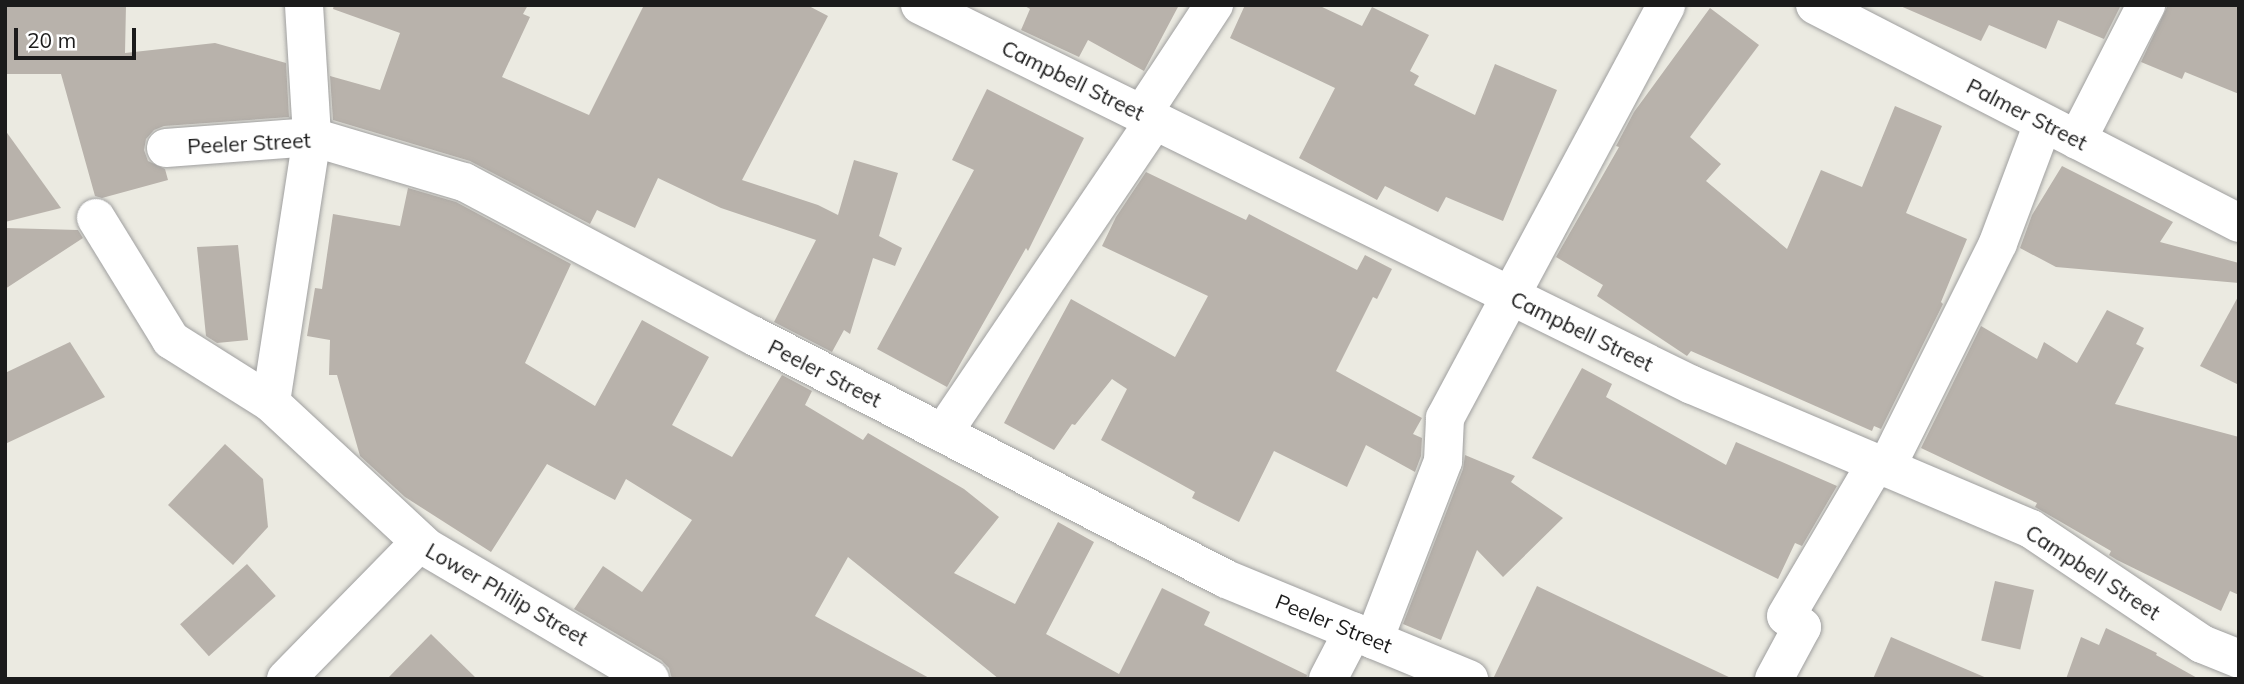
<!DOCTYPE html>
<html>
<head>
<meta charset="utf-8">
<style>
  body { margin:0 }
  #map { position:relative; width:2244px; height:684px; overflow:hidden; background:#ebeae1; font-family:Mulish,sans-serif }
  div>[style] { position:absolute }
  .building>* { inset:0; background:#b8b2ab; transform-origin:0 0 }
  .roads { filter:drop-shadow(0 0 2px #9f9f9f) drop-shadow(0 0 2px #9f9f9f) }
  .minor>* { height:38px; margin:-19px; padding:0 19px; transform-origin:19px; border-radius:19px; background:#fff }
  span { translate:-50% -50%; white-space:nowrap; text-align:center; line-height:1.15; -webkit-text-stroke:6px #fff; paint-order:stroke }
  .street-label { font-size:21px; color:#1b1b1b }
  .frame { position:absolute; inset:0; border:7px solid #1b1b1b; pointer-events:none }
  .scale { position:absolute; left:14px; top:28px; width:122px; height:32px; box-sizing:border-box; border:4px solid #1b1b1b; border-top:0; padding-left:9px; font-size:21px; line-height:24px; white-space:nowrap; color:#1b1b1b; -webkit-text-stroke:5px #fff; paint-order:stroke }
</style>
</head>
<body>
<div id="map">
  <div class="building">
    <i style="clip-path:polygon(5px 5px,126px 5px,125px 53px,215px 43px,286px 63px,289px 117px,164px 126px,154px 130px,146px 139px,144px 150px,148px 161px,165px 169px,168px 180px,102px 198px,95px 196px,61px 74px,5px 74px)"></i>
    <i style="clip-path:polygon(334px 5px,528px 5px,523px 14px,530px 17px,502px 77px,589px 115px,644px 5px,807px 5px,828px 16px,742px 180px,818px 205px,838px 215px,854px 160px,898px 173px,879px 236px,902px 248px,895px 266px,873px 258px,850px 334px,844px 330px,832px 352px,774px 322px,816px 240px,721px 208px,658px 178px,635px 228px,597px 210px,590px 224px,470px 161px,333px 120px,330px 76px,380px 90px,400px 33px,333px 9px)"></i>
    <i style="clip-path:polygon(1023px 5px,1179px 5px,1144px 71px,1088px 40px,1079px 57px,1021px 30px,1030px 9px)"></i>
    <i style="clip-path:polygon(1245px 5px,1318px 5px,1362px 26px,1372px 7px,1429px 35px,1410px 71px,1419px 76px,1414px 85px,1475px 115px,1495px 64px,1557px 90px,1503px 221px,1446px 197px,1438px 212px,1385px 186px,1377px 200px,1299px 158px,1335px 88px,1230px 38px)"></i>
    <i style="clip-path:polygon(1898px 5px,2121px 5px,2104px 39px,2058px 20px,2046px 49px,1989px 25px,1981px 41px)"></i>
    <i style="clip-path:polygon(2168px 5px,2239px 5px,2239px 94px,2185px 72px,2182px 79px,2141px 62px)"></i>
    <i style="clip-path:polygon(1710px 8px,1759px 45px,1690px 137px,1721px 164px,1706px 181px,1787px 249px,1821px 170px,1862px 187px,1895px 106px,1942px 126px,1906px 213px,1967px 239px,1941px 302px,1943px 304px,1881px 429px,1874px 426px,1872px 431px,1691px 351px,1687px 356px,1597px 296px,1603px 285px,1556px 257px,1619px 147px,1616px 146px,1634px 112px)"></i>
    <i style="clip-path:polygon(987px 89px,1084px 138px,1028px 251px,1026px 248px,947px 387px,877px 349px,974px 170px,952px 160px)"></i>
    <i style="clip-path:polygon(5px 130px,61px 208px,5px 222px)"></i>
    <i style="clip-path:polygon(2062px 166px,2173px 222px,2160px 242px,2239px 263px,2239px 283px,2056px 267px,2020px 248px,2032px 215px)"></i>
    <i style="clip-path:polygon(1146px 172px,1246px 220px,1249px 214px,1357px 270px,1365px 255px,1392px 269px,1377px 299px,1373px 297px,1336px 371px,1422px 418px,1413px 434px,1422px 438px,1421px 456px,1415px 472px,1366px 445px,1347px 487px,1274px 451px,1239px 522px,1192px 498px,1195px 492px,1101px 440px,1127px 389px,1112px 379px,1075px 425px,1072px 424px,1054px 450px,1004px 423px,1071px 299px,1175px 357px,1208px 296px,1102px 246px,1116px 217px)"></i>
    <i style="clip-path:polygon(408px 188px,456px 202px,571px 264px,525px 363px,595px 406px,642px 320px,709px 357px,672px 425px,732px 457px,782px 375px,812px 391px,805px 405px,863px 440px,868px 433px,964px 489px,999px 517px,954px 573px,1015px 604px,1058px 522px,1094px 542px,1046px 634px,1119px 674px,1162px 588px,1210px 612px,1204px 625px,1307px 675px,1306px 679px,999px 679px,848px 557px,815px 616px,931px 679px,672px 679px,669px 668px,661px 660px,574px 609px,603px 566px,642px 592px,692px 520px,626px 479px,615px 500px,547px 464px,491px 552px,405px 497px,360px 456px,337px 375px,329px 375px,330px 340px,307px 336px,315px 288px,322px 289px,333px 214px,400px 226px)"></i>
    <i style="clip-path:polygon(5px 228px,78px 230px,83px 238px,5px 289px)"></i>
    <i style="clip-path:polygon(238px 245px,248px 340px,217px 343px,206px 336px,197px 247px)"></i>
    <i style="clip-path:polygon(2239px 295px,2239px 385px,2200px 366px)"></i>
    <i style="clip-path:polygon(2107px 310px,2144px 328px,2136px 344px,2144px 348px,2115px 404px,2239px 437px,2239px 595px,2230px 591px,2221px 611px,2117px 560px,2109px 555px,2111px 551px,2035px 507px,2037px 503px,1921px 448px,1981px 326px,2037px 359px,2044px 342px,2077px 363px)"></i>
    <i style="clip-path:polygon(70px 342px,105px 397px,5px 444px,5px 373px)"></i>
    <i style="clip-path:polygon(1582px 368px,1612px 384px,1606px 397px,1726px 465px,1736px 442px,1837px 486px,1802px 546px,1795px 543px,1778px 579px,1532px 458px)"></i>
    <i style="clip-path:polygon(225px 444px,263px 479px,268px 527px,233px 565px,168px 505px)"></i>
    <i style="clip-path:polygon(1465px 455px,1515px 476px,1511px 482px,1563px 518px,1503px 577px,1477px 550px,1441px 640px,1403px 624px,1463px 469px)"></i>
    <i style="left:247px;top:564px;width:43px;height:90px;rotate:48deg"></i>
    <i style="left:1995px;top:581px;width:40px;height:61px;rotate:13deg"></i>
    <i style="clip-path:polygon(1537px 586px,1648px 639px,1733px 679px,1493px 679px)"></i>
    <i style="clip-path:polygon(2106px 628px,2157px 653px,2156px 655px,2199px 679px,2066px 679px,2081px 637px,2099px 645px)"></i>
    <i style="clip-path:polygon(431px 634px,477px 679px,387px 679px)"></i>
    <i style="clip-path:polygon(1891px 637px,1989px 679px,1873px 679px)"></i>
  </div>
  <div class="roads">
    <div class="minor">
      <i style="left:304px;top:5px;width:132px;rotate:86.5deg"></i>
      <i style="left:312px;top:137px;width:269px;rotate:98.8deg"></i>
      <i style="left:271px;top:403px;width:209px;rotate:42.9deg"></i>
      <i style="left:920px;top:5px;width:860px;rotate:26.21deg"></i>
      <i style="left:1692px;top:385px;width:368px;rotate:23deg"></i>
      <i style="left:2031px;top:529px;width:206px;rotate:33.9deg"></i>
      <i style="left:2202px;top:644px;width:40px;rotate:22deg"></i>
      <i style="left:1815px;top:5px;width:477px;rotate:27.2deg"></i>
      <i style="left:1142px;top:114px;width:131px;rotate:-56.6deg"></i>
      <i style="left:2077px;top:140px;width:152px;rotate:-62.9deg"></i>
      <i style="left:166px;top:148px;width:146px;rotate:-4.3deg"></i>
      <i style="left:312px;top:137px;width:159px;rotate:16.5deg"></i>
      <i style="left:464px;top:182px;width:328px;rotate:28deg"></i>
      <i style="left:754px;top:336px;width:531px;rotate:27.24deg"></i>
      <i style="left:1226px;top:579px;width:263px;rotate:22.4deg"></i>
      <i style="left:96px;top:218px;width:143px;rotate:58.4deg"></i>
      <i style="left:171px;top:340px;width:118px;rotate:32.2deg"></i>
      <i style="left:943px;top:433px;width:378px;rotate:-55.9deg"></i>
      <i style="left:1886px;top:468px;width:251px;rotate:-63.5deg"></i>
      <i style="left:1998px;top:243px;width:128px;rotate:-69.4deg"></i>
      <i style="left:1374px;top:640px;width:192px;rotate:-68.9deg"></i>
      <i style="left:1443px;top:461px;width:43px;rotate:-87.3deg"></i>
      <i style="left:1445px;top:418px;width:468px;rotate:-61.8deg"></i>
      <i style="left:286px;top:679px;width:190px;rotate:-45.6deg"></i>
      <i style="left:419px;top:543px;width:268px;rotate:30.5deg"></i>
      <i style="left:1328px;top:679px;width:54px;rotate:-62.5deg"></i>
      <i style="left:1774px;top:679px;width:59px;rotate:-61.7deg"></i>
      <i style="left:1802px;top:627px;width:19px;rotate:-145deg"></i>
      <i style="left:1786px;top:616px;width:178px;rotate:-59.5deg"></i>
    </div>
  </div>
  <div class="street-label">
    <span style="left:1073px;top:80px;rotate:26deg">Campbell Street</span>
    <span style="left:2027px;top:114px;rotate:27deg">Palmer Street</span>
    <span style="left:249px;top:143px;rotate:-3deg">Peeler Street</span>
    <span style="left:1582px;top:331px;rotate:26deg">Campbell Street</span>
    <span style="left:825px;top:373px;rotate:27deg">Peeler Street</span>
    <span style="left:2093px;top:572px;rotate:33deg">Campbell Street</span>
    <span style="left:507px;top:594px;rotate:30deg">Lower Philip Street</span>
    <span style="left:1334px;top:623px;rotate:22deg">Peeler Street</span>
  </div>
  <div class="frame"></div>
  <div class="scale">20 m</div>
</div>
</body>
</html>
